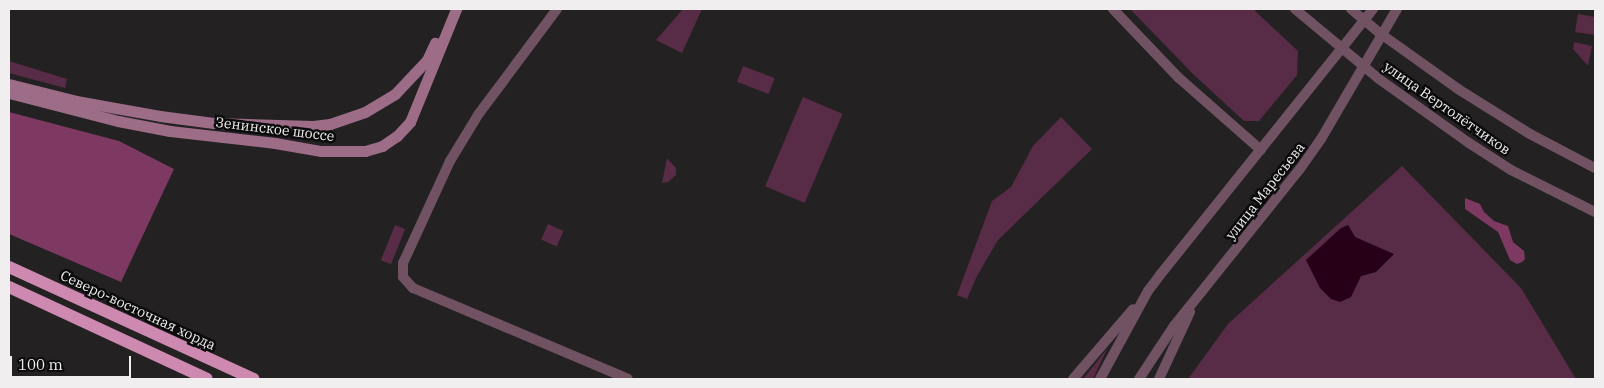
<!DOCTYPE html>
<html>
<head>
<meta charset="utf-8">
<style>
  body { margin:0 }
  #map { position:relative; width:1604px; height:388px; overflow:hidden; background:#242122; font-family:"IBM Plex Serif",serif }
  div>[style] { position:absolute }
  .green>* { inset:0; background:#582b46; transform-origin:0 0 }
  .forest>* { inset:0; background:#7d3961 }
  .water>* { inset:0; background:#270018 }
  .tertiary>* { height:10px; margin:-5px; padding:0 5px; transform-origin:5px; border-radius:5px; background:#715262 }
  .secondary>* { height:11px; margin:-5.5px; padding:0 5.5px; transform-origin:5.5px; border-radius:5.5px; background:#9d6c87 }
  .trunk>* { height:12px; margin:-6px; padding:0 6px; transform-origin:6px; border-radius:6px; background:#ce89b0 }
  span { translate:-50% -50%; white-space:nowrap; text-align:center; line-height:1.15; -webkit-text-stroke:5px #0c0b0c; paint-order:stroke }
  .street-label { font-size:14px; color:#f0eeef }
  .frame { position:absolute; inset:0; border:10px solid #f0eeef; pointer-events:none }
  .scale { position:absolute; left:10px; top:356px; width:121px; height:22px; box-sizing:border-box; border:2px solid #f0eeef; border-top:0; padding-left:6px; font-size:15px; line-height:18px; white-space:nowrap; color:#f0eeef; -webkit-text-stroke:4px #0c0b0c; paint-order:stroke }
</style>
</head>
<body>
<div id="map">
  <div class="green">
    <i style="clip-path:polygon(683px 9px,702px 9px,682px 53px,656px 40px)"></i>
    <i style="clip-path:polygon(1130px 9px,1253px 9px,1298px 51px,1297px 75px,1259px 121px,1244px 121px,1193px 74px)"></i>
    <i style="clip-path:polygon(1578px 14px,1595px 17px,1595px 35px,1575px 32px)"></i>
    <i style="clip-path:polygon(1574px 42px,1592px 46px,1588px 66px,1573px 49px)"></i>
    <i style="clip-path:polygon(9px 61px,67px 79px,65px 88px,9px 73px)"></i>
    <i style="left:743px;top:66px;width:34px;height:17px;rotate:21deg"></i>
    <i style="left:803px;top:97px;width:43px;height:97px;rotate:23deg"></i>
    <i style="clip-path:polygon(1061px 117px,1092px 149px,998px 240px,977px 276px,967px 299px,957px 295px,992px 201px,1011px 187px,1033px 146px)"></i>
    <i style="clip-path:polygon(667px 158px,676px 168px,676px 175px,668px 182px,662px 183px)"></i>
    <i style="clip-path:polygon(evenodd,1402px 166px,1521px 288px,1576px 379px,1188px 379px,1228px 324px,1402px 166px,1348px 225px,1355px 237px,1393px 255px,1368px 274px,1361px 276px,1358px 281px,1348px 225px)"></i>
    <i style="left:548px;top:224px;width:17px;height:17px;rotate:24deg"></i>
    <i style="left:395px;top:225px;width:11px;height:38px;rotate:22deg"></i>
    <i style="clip-path:polygon(1107px 349px,1093px 379px,1083px 379px)"></i>
  </div>
  <div class="forest">
    <i style="clip-path:polygon(9px 112px,119px 141px,174px 169px,121px 282px,9px 234px)"></i>
    <i style="clip-path:polygon(1465px 198px,1480px 204px,1484px 212px,1494px 221px,1508px 226px,1513px 242px,1524px 251px,1525px 259px,1522px 262px,1517px 264px,1510px 260px,1498px 232px,1465px 209px)"></i>
  </div>
  <div class="water">
    <i style="clip-path:polygon(1348px 225px,1355px 237px,1394px 254px,1376px 272px,1361px 276px,1351px 297px,1340px 302px,1331px 299px,1320px 288px,1306px 260px,1341px 228px)"></i>
  </div>
  <div class="tertiary">
    <i style="left:557px;top:9px;width:132px;rotate:126.7deg"></i>
    <i style="left:478px;top:115px;width:54px;rotate:121.3deg"></i>
    <i style="left:450px;top:161px;width:112px;rotate:114.7deg"></i>
    <i style="left:403px;top:263px;width:14px;rotate:90deg"></i>
    <i style="left:403px;top:277px;width:15px;rotate:48deg"></i>
    <i style="left:413px;top:288px;width:233px;rotate:22.9deg"></i>
    <i style="left:1113px;top:9px;width:95px;rotate:46.3deg"></i>
    <i style="left:1179px;top:78px;width:109px;rotate:41.3deg"></i>
    <i style="left:1295px;top:9px;width:109px;rotate:39.8deg"></i>
    <i style="left:1379px;top:79px;width:110px;rotate:35.4deg"></i>
    <i style="left:1469px;top:143px;width:50px;rotate:32.7deg"></i>
    <i style="left:1511px;top:170px;width:94px;rotate:26.6deg"></i>
    <i style="left:1351px;top:9px;width:39px;rotate:40deg"></i>
    <i style="left:1381px;top:34px;width:95px;rotate:35.5deg"></i>
    <i style="left:1458px;top:89px;width:85px;rotate:32deg"></i>
    <i style="left:1530px;top:134px;width:73px;rotate:27.6deg"></i>
    <i style="left:1073px;top:379px;width:92px;rotate:-49.4deg"></i>
    <i style="left:1100px;top:379px;width:100px;rotate:-61.4deg"></i>
    <i style="left:1148px;top:291px;width:20px;rotate:-53deg"></i>
    <i style="left:1160px;top:275px;width:341px;rotate:-51.3deg"></i>
    <i style="left:1139px;top:379px;width:64px;rotate:-56.6deg"></i>
    <i style="left:1174px;top:326px;width:201px;rotate:-51.3deg"></i>
    <i style="left:1300px;top:169px;width:37px;rotate:-55deg"></i>
    <i style="left:1321px;top:139px;width:151px;rotate:-59.7deg"></i>
    <i style="left:1159px;top:379px;width:74px;rotate:-65.2deg"></i>
  </div>
  <div class="secondary">
    <i style="left:9px;top:84px;width:69px;rotate:14.2deg"></i>
    <i style="left:76px;top:101px;width:85px;rotate:10.1deg"></i>
    <i style="left:160px;top:116px;width:54px;rotate:7.4deg"></i>
    <i style="left:214px;top:123px;width:99px;rotate:1.7deg"></i>
    <i style="left:313px;top:126px;width:17px;rotate:-7deg"></i>
    <i style="left:330px;top:124px;width:37px;rotate:-19deg"></i>
    <i style="left:365px;top:112px;width:35px;rotate:-31deg"></i>
    <i style="left:395px;top:94px;width:47px;rotate:-46.7deg"></i>
    <i style="left:427px;top:60px;width:19px;rotate:-65deg"></i>
    <i style="left:9px;top:93px;width:113px;rotate:14.4deg"></i>
    <i style="left:118px;top:121px;width:53px;rotate:10.9deg"></i>
    <i style="left:170px;top:131px;width:106px;rotate:6.5deg"></i>
    <i style="left:275px;top:143px;width:47px;rotate:9.9deg"></i>
    <i style="left:321px;top:151px;width:44px"></i>
    <i style="left:365px;top:151px;width:18px;rotate:-16deg"></i>
    <i style="left:382px;top:146px;width:18px;rotate:-34deg"></i>
    <i style="left:397px;top:136px;width:19px;rotate:-47deg"></i>
    <i style="left:410px;top:122px;width:122px;rotate:-67.8deg"></i>
  </div>
  <div class="trunk">
    <i style="left:9px;top:267px;width:269px;rotate:24.6deg"></i>
    <i style="left:9px;top:287px;width:218px;rotate:24.9deg"></i>
  </div>
  <div class="street-label">
    <span style="left:1447px;top:108px;rotate:35deg">улица Вертолётчиков</span>
    <span style="left:275px;top:129px;rotate:7deg">Зенинское шоссе</span>
    <span style="left:1265px;top:191px;rotate:-52deg">улица Маресьева</span>
    <span style="left:138px;top:310px;rotate:25deg">Северо-восточная хорда</span>
  </div>
  <div class="frame"></div>
  <div class="scale">100 m</div>
</div>
</body>
</html>
